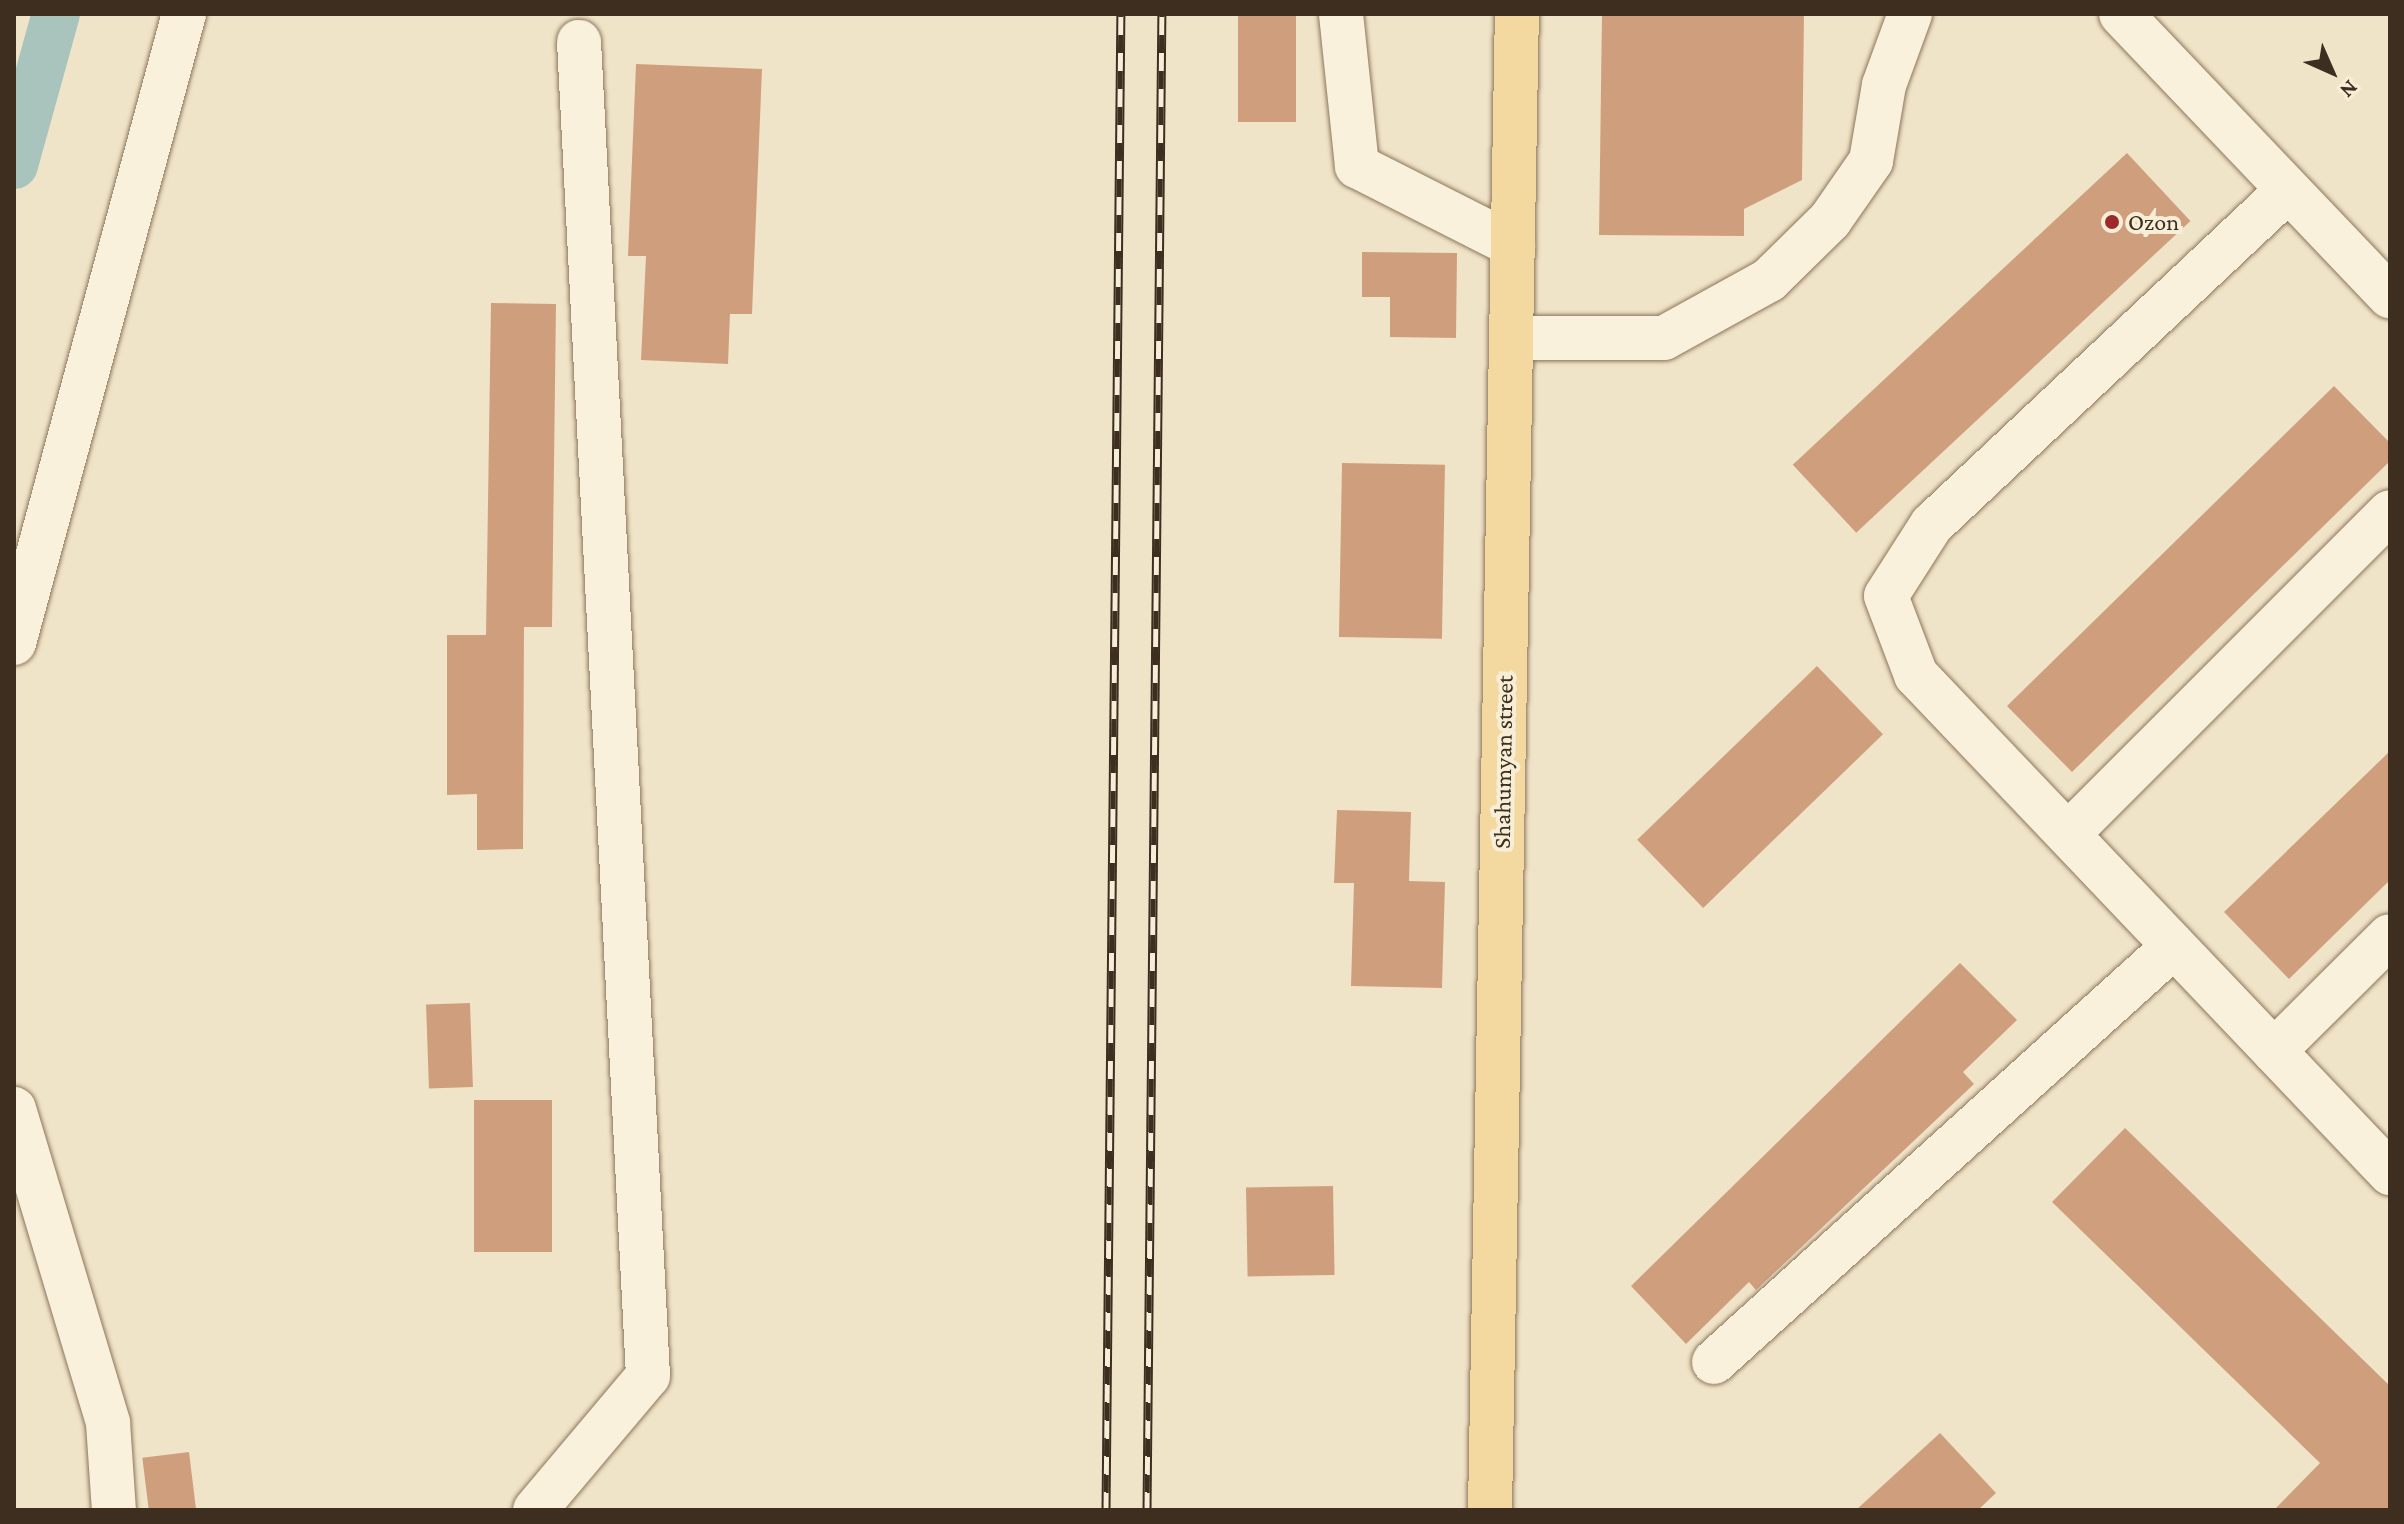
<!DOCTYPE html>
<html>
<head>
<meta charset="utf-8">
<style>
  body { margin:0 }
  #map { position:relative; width:2404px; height:1524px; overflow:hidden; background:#f0e4c8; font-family:"Crimson Pro",serif }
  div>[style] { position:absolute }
  .canal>* { height:48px; margin:-24px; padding:0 24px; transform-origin:24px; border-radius:24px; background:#a9c4bc }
  .building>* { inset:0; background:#cf9f7d; transform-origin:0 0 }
  .roads { filter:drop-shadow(0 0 2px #8d765c) drop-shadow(0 0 2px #8d765c) }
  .minor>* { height:44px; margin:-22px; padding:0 22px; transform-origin:22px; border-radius:22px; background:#faf1dc }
  .major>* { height:44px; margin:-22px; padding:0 22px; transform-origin:22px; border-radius:22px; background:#f3d9a0 }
  .rail>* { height:9px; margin-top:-4.5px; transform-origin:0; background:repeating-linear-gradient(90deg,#f7eed8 0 18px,#3d2e20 0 36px); box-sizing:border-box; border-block:2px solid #3d2e20 }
  .dots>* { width:22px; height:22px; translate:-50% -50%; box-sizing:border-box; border:4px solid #f7eed8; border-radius:50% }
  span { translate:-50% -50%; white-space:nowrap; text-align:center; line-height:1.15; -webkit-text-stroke:8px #f7eed8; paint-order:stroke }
  .poi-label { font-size:24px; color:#3d2e20 }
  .left { translate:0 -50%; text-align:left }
  .street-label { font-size:24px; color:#3d2e20 }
  .frame { position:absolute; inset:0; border:16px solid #3d2e20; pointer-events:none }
  .north { position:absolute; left:2292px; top:32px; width:80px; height:80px; -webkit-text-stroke:6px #f7eed8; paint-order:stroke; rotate:135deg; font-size:22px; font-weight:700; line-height:32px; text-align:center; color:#3d2e20 }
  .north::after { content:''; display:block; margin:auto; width:28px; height:36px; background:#3d2e20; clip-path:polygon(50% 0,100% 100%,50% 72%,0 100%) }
</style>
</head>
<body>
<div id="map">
  <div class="canal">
    <i style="left:14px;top:165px;width:157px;rotate:-74.5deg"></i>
  </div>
  <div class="building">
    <i style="left:1238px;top:14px;width:58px;height:108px"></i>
    <i style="clip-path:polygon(1602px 14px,1804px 14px,1802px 180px,1744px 209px,1744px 236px,1599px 235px)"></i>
    <i style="clip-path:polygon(636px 64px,762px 69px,752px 314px,730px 314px,728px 364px,641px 360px,646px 256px,628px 256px)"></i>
    <i style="left:2127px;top:153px;width:93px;height:457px;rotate:47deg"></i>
    <i style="clip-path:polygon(1362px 252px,1457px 253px,1456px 338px,1390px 337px,1390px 297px,1362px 297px)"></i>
    <i style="clip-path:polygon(491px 303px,556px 304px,552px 627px,524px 627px,523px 849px,477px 850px,477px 794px,447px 795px,447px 635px,486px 635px)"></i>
    <i style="clip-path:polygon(2334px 386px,2390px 443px,2390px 461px,2072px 772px,2007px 706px)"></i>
    <i style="left:1342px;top:463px;width:103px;height:174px;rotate:1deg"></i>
    <i style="left:1817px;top:666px;width:95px;height:250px;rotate:46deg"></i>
    <i style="clip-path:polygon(2390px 751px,2390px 880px,2289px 979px,2224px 912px)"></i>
    <i style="clip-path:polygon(1337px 810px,1411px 812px,1409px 881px,1445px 882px,1442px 988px,1351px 986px,1354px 883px,1334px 883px)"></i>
    <i style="clip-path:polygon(1960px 963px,2017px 1020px,1963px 1072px,1974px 1084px,1756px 1290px,1749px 1282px,1686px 1344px,1631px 1286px)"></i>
    <i style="left:470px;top:1003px;width:84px;height:44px;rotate:88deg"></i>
    <i style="left:474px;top:1100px;width:78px;height:152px"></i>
    <i style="clip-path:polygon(2125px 1128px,2390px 1386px,2390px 1510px,2274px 1510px,2320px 1463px,2052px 1202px)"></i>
    <i style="left:1333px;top:1186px;width:89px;height:87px;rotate:89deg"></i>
    <i style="clip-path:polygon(1940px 1433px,1996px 1493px,1978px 1510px,1856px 1510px)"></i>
    <i style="left:189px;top:1452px;width:58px;height:47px;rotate:83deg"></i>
  </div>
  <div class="roads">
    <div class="minor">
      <i style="left:1341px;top:14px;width:153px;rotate:84deg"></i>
      <i style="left:1357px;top:166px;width:175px;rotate:26.9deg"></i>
      <i style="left:2121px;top:14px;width:390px;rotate:46.4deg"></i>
      <i style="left:2287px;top:191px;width:487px;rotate:136.8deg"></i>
      <i style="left:1932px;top:524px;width:85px;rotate:122.6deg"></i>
      <i style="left:1886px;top:596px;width:85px;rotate:69.2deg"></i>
      <i style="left:1916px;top:675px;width:688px;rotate:46.41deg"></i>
      <i style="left:1511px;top:338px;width:153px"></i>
      <i style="left:1664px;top:338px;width:120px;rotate:-28.9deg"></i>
      <i style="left:1769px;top:280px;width:86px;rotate:-44.5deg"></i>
      <i style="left:1830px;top:220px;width:72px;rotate:-55.2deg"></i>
      <i style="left:1871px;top:161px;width:77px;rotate:-80.3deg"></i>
      <i style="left:1884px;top:85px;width:76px;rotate:-69.9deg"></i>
      <i style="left:14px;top:643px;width:652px;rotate:-74.88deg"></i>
      <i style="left:2068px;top:834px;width:455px;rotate:-45deg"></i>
      <i style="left:2274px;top:1051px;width:163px;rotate:-44.8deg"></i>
      <i style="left:14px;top:1109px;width:328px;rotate:73.3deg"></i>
      <i style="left:108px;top:1423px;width:87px;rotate:86.1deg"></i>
      <i style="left:1714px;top:1362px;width:620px;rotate:-42.12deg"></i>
      <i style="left:535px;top:1510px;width:175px;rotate:-49.9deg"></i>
      <i style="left:648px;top:1376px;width:1336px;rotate:-92.96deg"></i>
    </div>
    <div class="major">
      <i style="left:1490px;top:1510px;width:1496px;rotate:-88.97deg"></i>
    </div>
  </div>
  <div class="rail">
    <i style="left:1106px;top:1510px;width:1496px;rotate:-89.43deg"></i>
    <i style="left:1147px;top:1510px;width:1496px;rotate:-89.43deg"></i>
  </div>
  <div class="dots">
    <i style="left:2112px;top:222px;background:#9e2a2b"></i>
  </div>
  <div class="poi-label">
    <span class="left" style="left:2128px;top:222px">Ozon</span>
  </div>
  <div class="street-label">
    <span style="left:1503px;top:762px;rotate:-89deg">Shahumyan street</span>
  </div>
  <div class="frame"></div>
  <div class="north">N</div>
</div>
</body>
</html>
